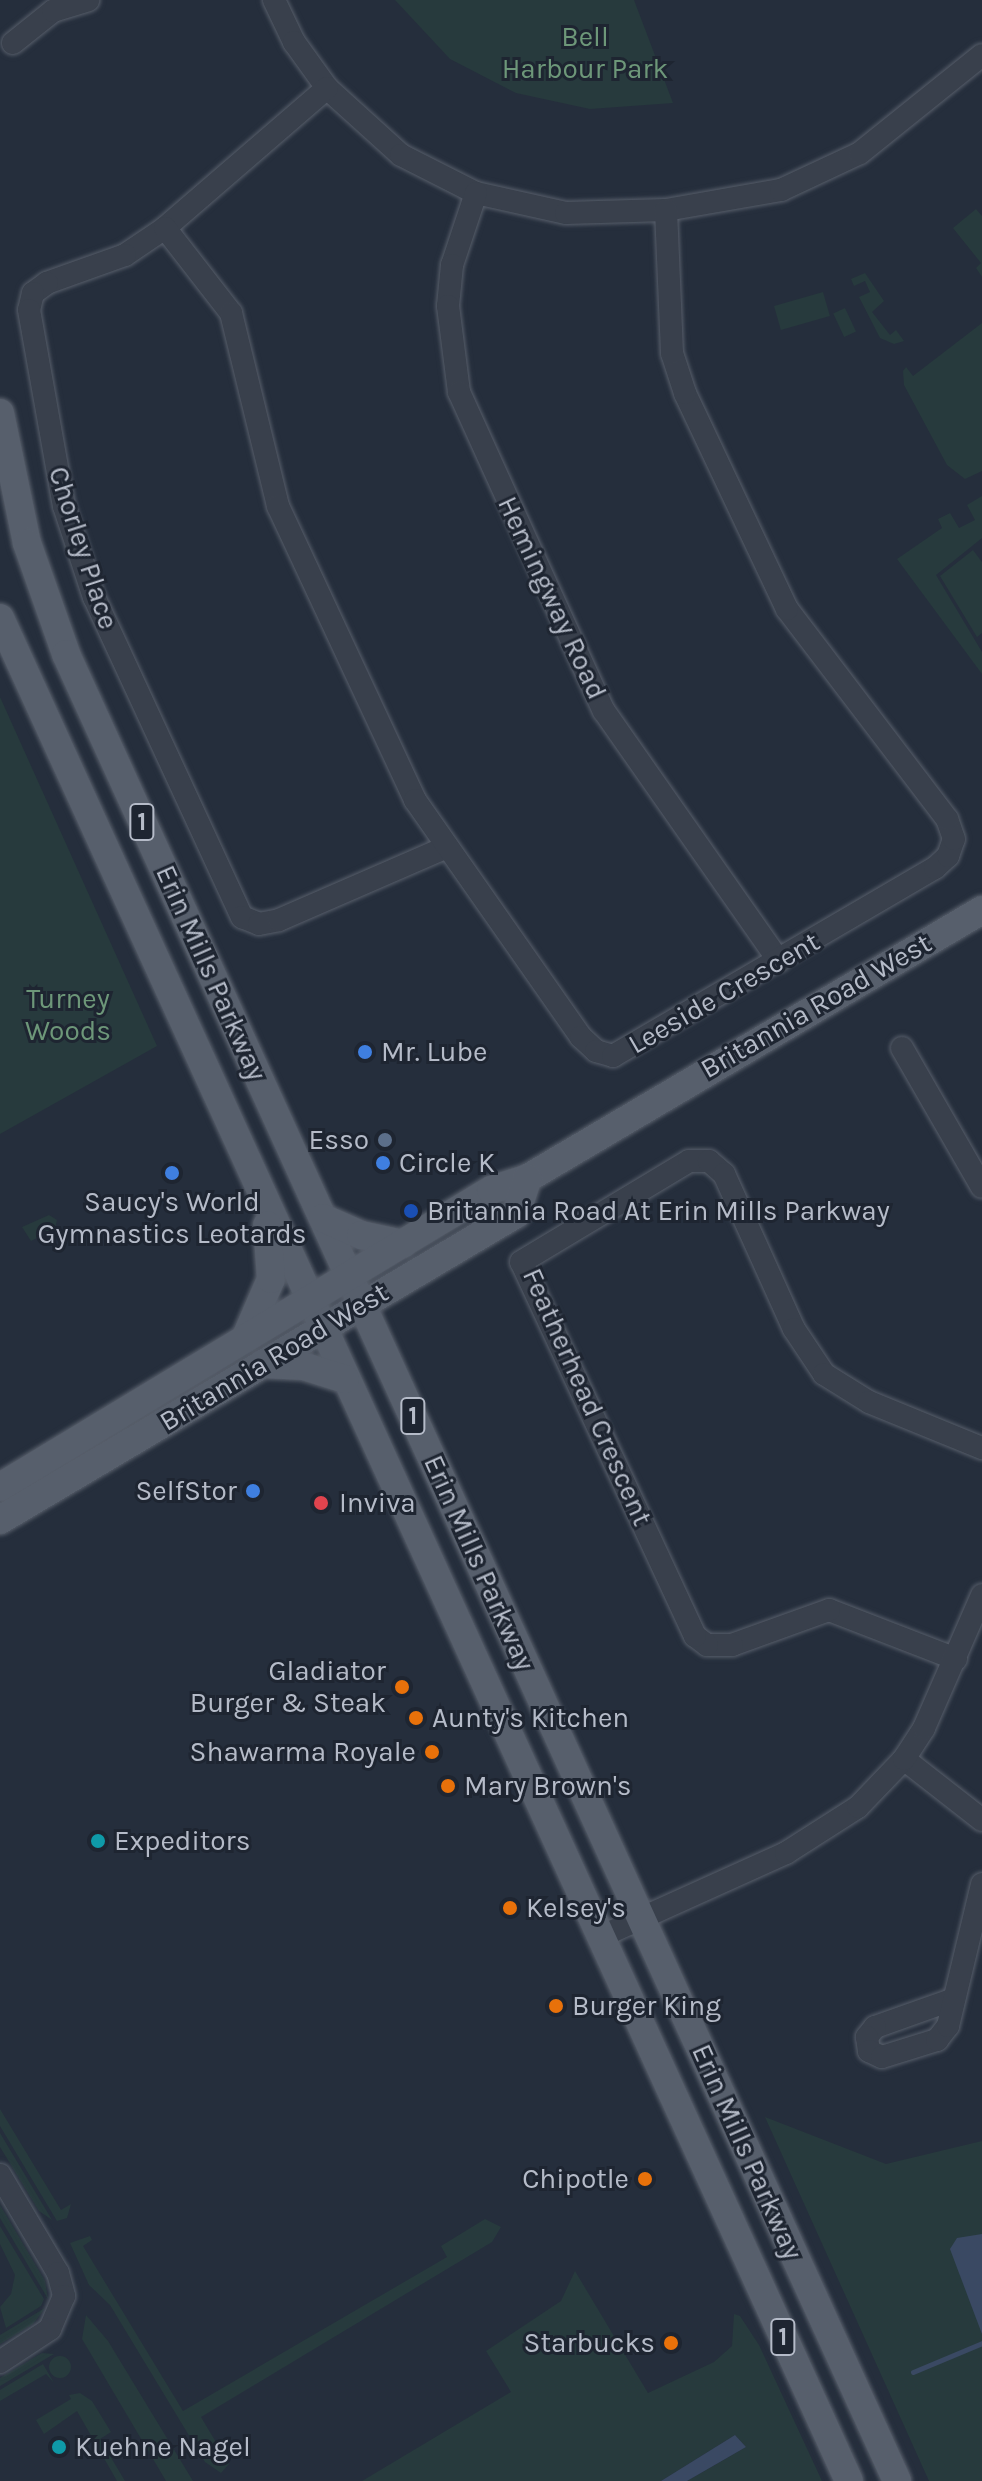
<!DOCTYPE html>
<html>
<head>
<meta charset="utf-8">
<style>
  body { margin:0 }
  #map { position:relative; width:982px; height:2481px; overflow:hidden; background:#252e3c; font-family:Karla,sans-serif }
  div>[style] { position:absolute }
  .green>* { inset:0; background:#273a3d; transform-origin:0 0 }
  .round { border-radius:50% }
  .water>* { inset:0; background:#3a4963 }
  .stream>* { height:5px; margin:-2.5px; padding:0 2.5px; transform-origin:2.5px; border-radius:2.5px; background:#3a4963 }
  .roads { filter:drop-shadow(0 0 2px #575e6a) drop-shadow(0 0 2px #575e6a) }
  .minor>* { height:22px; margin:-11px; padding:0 11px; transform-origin:11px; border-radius:11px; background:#39404c }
  .major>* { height:28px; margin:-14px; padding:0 14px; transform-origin:14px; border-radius:14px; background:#575f6c }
  .dots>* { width:22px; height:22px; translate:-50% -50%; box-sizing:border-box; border:4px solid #1e2531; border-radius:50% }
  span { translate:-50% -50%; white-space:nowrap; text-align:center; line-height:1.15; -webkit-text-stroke:6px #1e2531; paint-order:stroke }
  .shield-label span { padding:2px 6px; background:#1e2531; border:2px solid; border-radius:6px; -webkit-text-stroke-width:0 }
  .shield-label { font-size:26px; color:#b5bbc8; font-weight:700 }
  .park-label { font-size:28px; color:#6d9779 }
  .street-label { font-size:28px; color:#b5bbc8 }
  .poi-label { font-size:28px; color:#b5bbc8 }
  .left { translate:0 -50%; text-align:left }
  .right { translate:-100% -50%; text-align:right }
</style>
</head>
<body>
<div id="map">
  <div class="green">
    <i style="clip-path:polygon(395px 0,634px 0,673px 103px,590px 109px,516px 93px,450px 59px)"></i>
    <i style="clip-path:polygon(976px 209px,982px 216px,982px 277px,976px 268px,981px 263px,953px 228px)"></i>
    <i style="clip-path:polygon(865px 273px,884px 301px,872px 312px,890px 335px,896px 330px,904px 341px,894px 344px,880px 338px,859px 297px,870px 292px,865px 281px,854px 286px,851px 279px)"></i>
    <i style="left:823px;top:292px;width:25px;height:51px;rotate:74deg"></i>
    <i style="left:845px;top:308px;width:26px;height:13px;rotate:65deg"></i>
    <i style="clip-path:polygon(982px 323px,982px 471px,965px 479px,947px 465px,904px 385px,903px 371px,906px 367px,913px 376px)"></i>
    <i style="clip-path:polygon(982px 496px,982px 538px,936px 575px,982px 652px,982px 674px,897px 559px,942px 528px,938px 519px,950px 513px,959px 528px,975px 520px,967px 505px)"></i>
    <i style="clip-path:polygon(973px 550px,982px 562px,982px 633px,977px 637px,940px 576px)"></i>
    <i style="clip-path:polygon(0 697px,157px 1046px,0 1134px)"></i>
    <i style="clip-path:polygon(49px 1215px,57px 1220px,55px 1229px,31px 1241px,22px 1227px)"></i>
    <i style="clip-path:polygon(0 2109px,61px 2210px,71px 2204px,67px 2218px,57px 2221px,0 2126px)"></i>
    <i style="clip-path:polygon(765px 2117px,886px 2164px,982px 2141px,982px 2481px,929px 2481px)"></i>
    <i style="clip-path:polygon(0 2133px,52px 2220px,39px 2211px,0 2147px)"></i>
    <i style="clip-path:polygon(0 2205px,45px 2281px,48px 2299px,0 2218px)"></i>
    <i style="clip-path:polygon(485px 2219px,501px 2227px,492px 2242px,201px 2417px,229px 2464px,221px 2473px,205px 2462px,110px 2305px,89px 2285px,70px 2243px,90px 2236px,92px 2240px,83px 2246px,183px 2411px,447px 2257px,441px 2246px)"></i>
    <i style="clip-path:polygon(0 2226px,44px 2299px,41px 2306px,6px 2328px,0 2307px,11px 2294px,15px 2275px,0 2244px)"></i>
    <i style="clip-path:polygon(575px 2271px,648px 2393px,714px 2362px,732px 2346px,734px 2314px,740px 2316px,759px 2345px,822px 2481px,687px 2481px,746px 2447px,735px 2435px,661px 2481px,362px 2481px,511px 2392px,486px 2351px,561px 2301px)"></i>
    <i style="clip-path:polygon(45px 2308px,33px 2324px,0 2344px,0 2335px)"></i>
    <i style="clip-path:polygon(86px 2315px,108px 2341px,193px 2481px,166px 2481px,82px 2339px)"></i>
    <i style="clip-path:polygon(42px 2353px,54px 2354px,0 2386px,0 2378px)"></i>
    <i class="round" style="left:49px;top:2356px;width:22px;height:22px"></i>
    <i style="clip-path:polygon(43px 2364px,54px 2383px,46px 2374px,0 2401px,0 2390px)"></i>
    <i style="clip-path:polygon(80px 2393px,92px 2401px,111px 2432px,100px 2439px,125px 2481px,117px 2481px,77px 2411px,44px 2434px,36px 2420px,71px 2399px,69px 2395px)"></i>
  </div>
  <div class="water">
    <i style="clip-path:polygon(982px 2234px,982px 2334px,950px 2249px,957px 2238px)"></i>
    <i style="clip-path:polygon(735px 2435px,746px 2447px,687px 2481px,661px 2481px)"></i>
  </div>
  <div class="stream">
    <i style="left:913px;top:2372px;width:75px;rotate:-22.8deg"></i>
  </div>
  <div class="roads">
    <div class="minor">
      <i style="left:274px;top:0;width:47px;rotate:64.5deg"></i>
      <i style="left:294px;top:42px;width:57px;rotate:54.3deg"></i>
      <i style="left:327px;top:88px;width:100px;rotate:42.2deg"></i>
      <i style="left:401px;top:155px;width:84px;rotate:26.9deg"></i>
      <i style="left:476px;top:193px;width:92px;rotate:12.5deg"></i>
      <i style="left:566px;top:213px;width:100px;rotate:-1.7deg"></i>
      <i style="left:666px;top:210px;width:117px;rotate:-9.9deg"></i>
      <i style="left:781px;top:190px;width:87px;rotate:-25.1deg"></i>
      <i style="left:860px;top:153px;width:156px;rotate:-38.8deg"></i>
      <i style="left:13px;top:43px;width:51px;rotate:-38.7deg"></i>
      <i style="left:53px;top:11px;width:37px;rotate:-17deg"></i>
      <i style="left:327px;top:88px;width:214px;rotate:139.2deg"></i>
      <i style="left:165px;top:228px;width:48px;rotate:146deg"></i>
      <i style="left:125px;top:255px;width:83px;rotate:160.3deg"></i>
      <i style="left:47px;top:283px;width:17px;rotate:144deg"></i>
      <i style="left:33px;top:293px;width:17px;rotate:103deg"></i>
      <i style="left:29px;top:310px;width:199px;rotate:79.9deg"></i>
      <i style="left:64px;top:506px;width:96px;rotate:71.8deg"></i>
      <i style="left:94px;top:597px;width:353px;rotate:65.2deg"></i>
      <i style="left:242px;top:917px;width:18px;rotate:22deg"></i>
      <i style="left:259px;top:924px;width:20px;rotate:-11deg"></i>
      <i style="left:279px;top:920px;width:183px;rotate:-23.5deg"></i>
      <i style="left:476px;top:193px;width:76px;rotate:108.4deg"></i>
      <i style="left:452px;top:265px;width:41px;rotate:95.6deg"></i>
      <i style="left:448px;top:306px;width:87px;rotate:82.7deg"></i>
      <i style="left:459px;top:392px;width:350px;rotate:65.6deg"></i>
      <i style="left:604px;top:711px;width:305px;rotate:55deg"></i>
      <i style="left:165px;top:228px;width:108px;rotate:52.2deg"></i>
      <i style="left:231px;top:313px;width:199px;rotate:76.3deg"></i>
      <i style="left:278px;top:506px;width:324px;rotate:65deg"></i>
      <i style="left:415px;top:800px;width:289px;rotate:55deg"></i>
      <i style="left:581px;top:1037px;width:21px;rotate:43deg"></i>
      <i style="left:596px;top:1051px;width:18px;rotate:16deg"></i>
      <i style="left:613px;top:1056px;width:373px;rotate:-30.3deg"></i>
      <i style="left:935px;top:868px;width:18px;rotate:-43deg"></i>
      <i style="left:948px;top:856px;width:18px;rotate:-71deg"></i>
      <i style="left:954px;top:839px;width:21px;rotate:-109deg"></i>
      <i style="left:947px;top:819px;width:264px;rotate:-127.3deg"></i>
      <i style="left:787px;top:609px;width:239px;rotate:-115.3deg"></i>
      <i style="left:685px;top:393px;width:42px;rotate:-108deg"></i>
      <i style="left:672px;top:353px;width:143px;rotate:-92.4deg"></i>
      <i style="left:902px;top:1048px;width:160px;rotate:60.1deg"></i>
      <i style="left:956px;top:1659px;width:136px;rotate:-158.9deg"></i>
      <i style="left:829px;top:1610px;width:103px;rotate:160.2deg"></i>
      <i style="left:732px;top:1645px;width:25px;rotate:180deg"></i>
      <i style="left:707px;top:1645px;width:15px;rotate:-143deg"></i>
      <i style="left:695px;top:1636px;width:412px;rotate:-114.9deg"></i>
      <i style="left:521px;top:1262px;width:196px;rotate:-31deg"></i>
      <i style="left:689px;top:1161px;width:20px"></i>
      <i style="left:709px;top:1161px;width:20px;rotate:41deg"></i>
      <i style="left:724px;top:1174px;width:170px;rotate:65.7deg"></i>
      <i style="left:794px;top:1329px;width:54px;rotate:56.3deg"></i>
      <i style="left:824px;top:1374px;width:53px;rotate:31.9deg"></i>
      <i style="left:869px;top:1402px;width:122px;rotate:22.2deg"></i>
      <i style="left:904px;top:1759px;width:99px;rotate:38deg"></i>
      <i style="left:600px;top:1937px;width:204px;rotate:-24.3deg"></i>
      <i style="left:786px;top:1853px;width:85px;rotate:-32.6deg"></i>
      <i style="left:858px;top:1807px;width:66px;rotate:-46.2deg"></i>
      <i style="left:904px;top:1759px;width:37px;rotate:-57deg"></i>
      <i style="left:924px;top:1728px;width:145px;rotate:-66.4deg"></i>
      <i style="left:954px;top:1999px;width:84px;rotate:160.5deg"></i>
      <i style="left:875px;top:2027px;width:13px;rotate:129deg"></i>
      <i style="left:867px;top:2037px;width:14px;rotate:82deg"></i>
      <i style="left:869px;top:2051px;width:14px;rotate:25deg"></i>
      <i style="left:882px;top:2057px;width:58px;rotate:-17.2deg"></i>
      <i style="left:937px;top:2040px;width:18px;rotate:-52deg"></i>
      <i style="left:948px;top:2026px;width:146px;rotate:-76.5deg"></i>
      <i style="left:0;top:2175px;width:114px;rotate:59.4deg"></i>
      <i style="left:58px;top:2273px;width:24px;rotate:75deg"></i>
      <i style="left:64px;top:2296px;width:36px;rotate:113deg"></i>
      <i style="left:50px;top:2329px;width:60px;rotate:146.6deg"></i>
    </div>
    <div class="major">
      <i style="left:0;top:413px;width:133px;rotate:78.3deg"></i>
      <i style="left:27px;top:543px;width:118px;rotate:70.6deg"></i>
      <i style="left:66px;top:654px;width:2007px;rotate:65.54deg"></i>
      <i style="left:0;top:618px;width:2047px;rotate:65.5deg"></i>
      <i style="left:323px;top:1218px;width:42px;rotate:24.1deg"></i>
      <i style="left:361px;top:1235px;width:43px;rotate:12.1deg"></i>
      <i style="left:245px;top:1339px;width:65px;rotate:-66.6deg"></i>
      <i style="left:271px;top:1279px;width:54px;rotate:-94.2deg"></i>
      <i style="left:262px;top:1364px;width:41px;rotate:2.8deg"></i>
      <i style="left:303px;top:1366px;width:44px;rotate:17.2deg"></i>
      <i style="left:0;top:1487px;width:574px;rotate:-31.17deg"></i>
      <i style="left:491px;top:1190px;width:39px;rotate:-18deg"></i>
      <i style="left:528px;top:1178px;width:527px;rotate:-30.55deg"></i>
      <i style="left:0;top:1520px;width:600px;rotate:-30.67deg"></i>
      <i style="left:516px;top:1214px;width:38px;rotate:-72deg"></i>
    </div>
  </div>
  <div class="dots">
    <i style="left:365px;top:1052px;background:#3f7fe0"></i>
    <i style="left:385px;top:1140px;background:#5c6f8a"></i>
    <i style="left:383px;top:1163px;background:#3f7fe0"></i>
    <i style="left:172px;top:1173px;background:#3f7fe0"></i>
    <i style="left:411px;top:1211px;background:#1a4fb4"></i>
    <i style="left:253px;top:1491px;background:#3f7fe0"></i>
    <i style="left:321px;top:1503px;background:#e0444e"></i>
    <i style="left:402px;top:1687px;background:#e8710a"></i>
    <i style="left:416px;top:1718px;background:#e8710a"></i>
    <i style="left:432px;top:1752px;background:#e8710a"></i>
    <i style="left:448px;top:1786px;background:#e8710a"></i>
    <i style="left:98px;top:1841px;background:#0f9aa8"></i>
    <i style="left:510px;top:1908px;background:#e8710a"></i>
    <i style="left:556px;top:2006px;background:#e8710a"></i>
    <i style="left:645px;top:2179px;background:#e8710a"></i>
    <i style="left:671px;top:2343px;background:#e8710a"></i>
    <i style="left:59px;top:2447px;background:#0f9aa8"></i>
  </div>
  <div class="shield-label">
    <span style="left:142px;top:822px">1</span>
    <span style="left:413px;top:1416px">1</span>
    <span style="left:783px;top:2337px">1</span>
  </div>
  <div class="park-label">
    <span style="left:585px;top:53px">Bell<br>Harbour Park</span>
    <span style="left:68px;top:1015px">Turney<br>Woods</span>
  </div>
  <div class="street-label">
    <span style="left:83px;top:548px;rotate:72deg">Chorley Place</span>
    <span style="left:552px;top:598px;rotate:65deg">Hemingway Road</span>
    <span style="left:211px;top:973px;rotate:66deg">Erin Mills Parkway</span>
    <span style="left:724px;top:993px;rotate:-30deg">Leeside Crescent</span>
    <span style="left:816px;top:1006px;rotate:-30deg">Britannia Road West</span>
    <span style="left:274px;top:1357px;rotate:-31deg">Britannia Road West</span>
    <span style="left:587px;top:1397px;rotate:66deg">Featherhead Crescent</span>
    <span style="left:479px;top:1563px;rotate:66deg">Erin Mills Parkway</span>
    <span style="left:747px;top:2152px;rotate:66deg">Erin Mills Parkway</span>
  </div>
  <div class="poi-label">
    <span class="left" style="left:381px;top:1052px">Mr. Lube</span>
    <span class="right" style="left:369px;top:1140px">Esso</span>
    <span class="left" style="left:399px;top:1163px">Circle K</span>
    <span style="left:172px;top:1218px">Saucy's World<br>Gymnastics Leotards</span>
    <span class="left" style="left:427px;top:1211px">Britannia Road At Erin Mills Parkway</span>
    <span class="right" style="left:237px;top:1491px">SelfStor</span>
    <span class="left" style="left:339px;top:1503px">Inviva</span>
    <span class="right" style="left:386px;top:1687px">Gladiator<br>Burger &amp; Steak</span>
    <span class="left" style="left:432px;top:1718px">Aunty's Kitchen</span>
    <span class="right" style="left:416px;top:1752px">Shawarma Royale</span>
    <span class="left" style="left:464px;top:1786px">Mary Brown's</span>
    <span class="left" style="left:114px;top:1841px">Expeditors</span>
    <span class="left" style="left:526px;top:1908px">Kelsey's</span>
    <span class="left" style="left:572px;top:2006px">Burger King</span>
    <span class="right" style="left:629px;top:2179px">Chipotle</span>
    <span class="right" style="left:655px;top:2343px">Starbucks</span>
    <span class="left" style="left:75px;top:2447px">Kuehne Nagel</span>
  </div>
</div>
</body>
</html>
